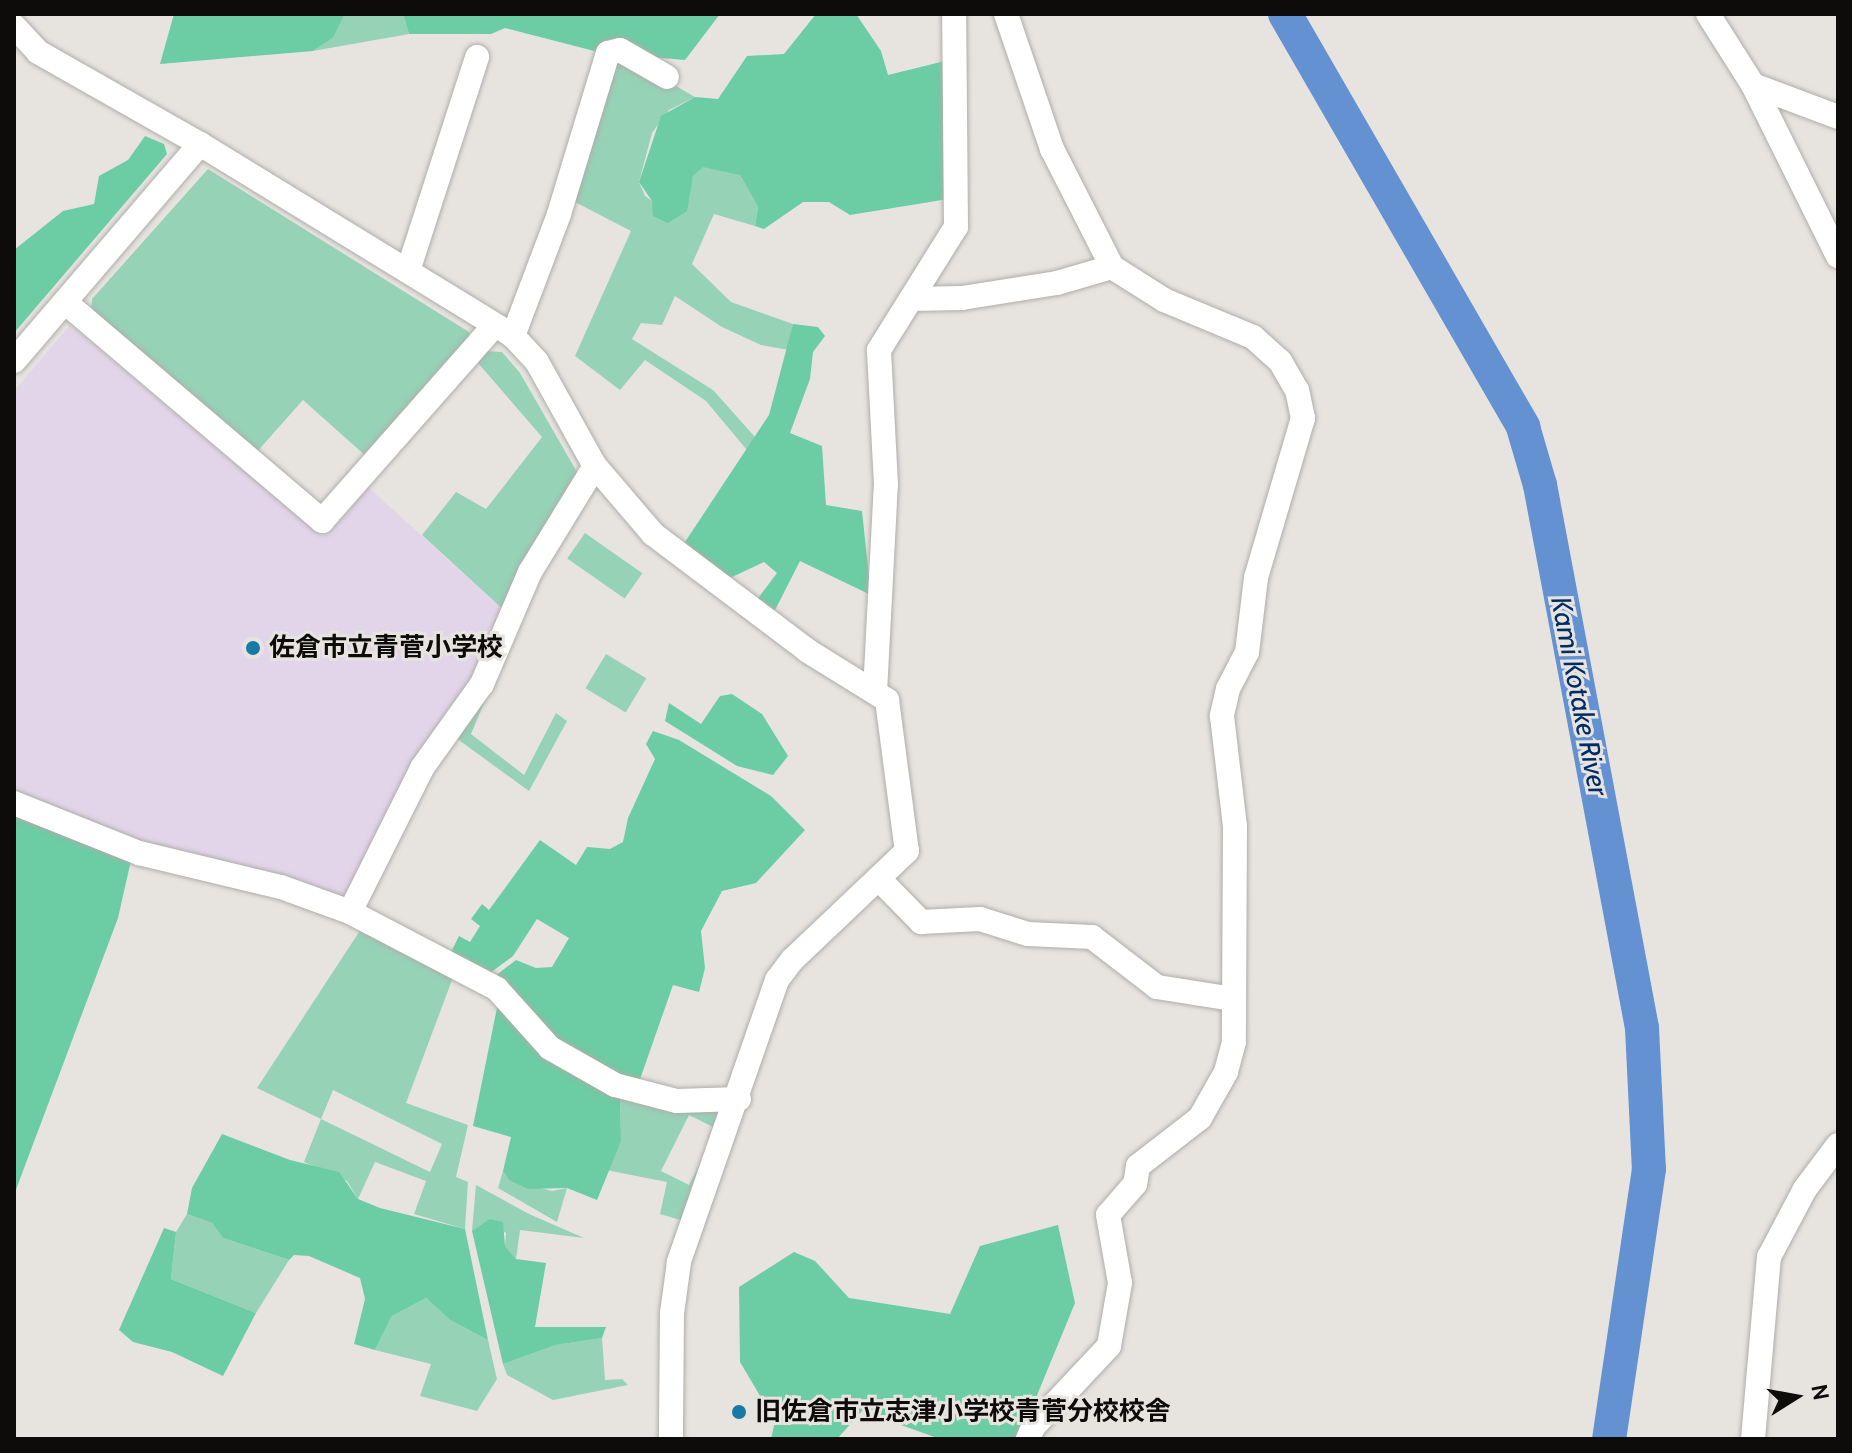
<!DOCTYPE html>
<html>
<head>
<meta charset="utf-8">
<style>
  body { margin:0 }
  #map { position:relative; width:1852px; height:1453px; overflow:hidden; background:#e7e4e0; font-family:Cabin,"Noto Sans JP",sans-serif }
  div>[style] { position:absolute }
  .education>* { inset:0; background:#e3d5e9 }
  .green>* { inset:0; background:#96d2b6; transform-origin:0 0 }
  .forest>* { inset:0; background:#6ccca3 }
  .river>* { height:34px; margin:-17px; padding:0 17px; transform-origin:17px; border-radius:17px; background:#6391d2 }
  .roads { filter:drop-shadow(0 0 2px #afada9) drop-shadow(0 0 2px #afada9) }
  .minor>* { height:24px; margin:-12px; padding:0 12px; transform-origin:12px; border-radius:12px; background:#fff }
  .dots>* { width:22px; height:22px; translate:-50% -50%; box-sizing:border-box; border:4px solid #e7e4e0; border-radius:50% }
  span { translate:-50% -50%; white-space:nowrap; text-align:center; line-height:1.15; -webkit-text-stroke:6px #e7e4e0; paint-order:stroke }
  .poi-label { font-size:26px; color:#0d0c0b; font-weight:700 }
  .left { translate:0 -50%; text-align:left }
  .water-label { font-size:28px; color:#002c66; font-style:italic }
  .frame { position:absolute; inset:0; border:16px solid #0d0c0b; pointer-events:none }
  .north { position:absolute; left:1756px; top:1357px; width:80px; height:80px; -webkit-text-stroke:6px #e7e4e0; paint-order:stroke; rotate:79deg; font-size:22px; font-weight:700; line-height:32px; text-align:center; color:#0d0c0b }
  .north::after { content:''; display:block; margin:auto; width:28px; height:36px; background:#0d0c0b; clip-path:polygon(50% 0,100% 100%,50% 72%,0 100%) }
</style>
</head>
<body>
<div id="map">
  <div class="education">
    <i style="clip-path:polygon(70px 325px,320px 535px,328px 535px,368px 487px,507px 613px,350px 903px,142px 848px,14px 798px,14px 391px)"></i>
  </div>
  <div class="green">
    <i style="clip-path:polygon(345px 14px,403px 14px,409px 34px,313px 51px,333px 38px)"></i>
    <i style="clip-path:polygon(619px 53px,695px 97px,669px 110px,652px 133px,639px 182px,645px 196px,652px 201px,689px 190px,693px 176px,703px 166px,714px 166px,740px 175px,758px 207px,755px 226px,714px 214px,692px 264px,731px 302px,793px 324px,789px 350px,761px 345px,722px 327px,675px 296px,662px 325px,641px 323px,632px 339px,713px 390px,755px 437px,747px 450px,706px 401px,645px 360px,620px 390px,575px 356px,631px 231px,571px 200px)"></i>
    <i style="clip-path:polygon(208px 169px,469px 332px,471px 340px,368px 458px,303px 400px,254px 455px,91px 314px,92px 299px)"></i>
    <i style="clip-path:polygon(487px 351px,502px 352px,520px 373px,581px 479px,507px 613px,422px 535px,456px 492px,486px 509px,542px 437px,478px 363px)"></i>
    <i style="left:585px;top:533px;width:70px;height:31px;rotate:35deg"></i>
    <i style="left:606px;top:654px;width:47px;height:40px;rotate:31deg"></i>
    <i style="clip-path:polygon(489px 691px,471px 734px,524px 775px,556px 713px,567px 721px,529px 791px,456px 738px)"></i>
    <i style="clip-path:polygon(evenodd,363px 926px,455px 972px,406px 1103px,468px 1125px,456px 1177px,468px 1182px,465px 1229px,414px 1214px,426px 1181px,375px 1162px,358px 1199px,347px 1181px,304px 1162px,321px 1119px,257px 1088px,363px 926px,333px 1090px,442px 1144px,430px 1172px,321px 1119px,333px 1090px)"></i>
    <i style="clip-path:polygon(620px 1090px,727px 1105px,717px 1129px,689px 1115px,661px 1171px,689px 1185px,713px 1139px,684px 1221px,660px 1214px,667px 1182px,606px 1170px,621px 1141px)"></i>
    <i style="clip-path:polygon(503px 1171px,509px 1180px,552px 1191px,567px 1188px,557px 1222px,498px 1188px)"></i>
    <i style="clip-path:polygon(476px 1185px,529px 1214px,584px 1238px,520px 1230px,516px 1259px,505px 1246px,506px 1233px,489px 1219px,472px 1231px)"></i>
    <i style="clip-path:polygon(187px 1214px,212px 1223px,223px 1238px,289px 1260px,256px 1313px,171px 1279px,176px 1232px)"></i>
    <i style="clip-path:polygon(426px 1298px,450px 1320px,488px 1340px,497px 1379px,477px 1411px,420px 1396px,431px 1364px,375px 1350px,392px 1316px)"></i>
    <i style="clip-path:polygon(602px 1338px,605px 1380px,622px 1379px,628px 1385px,553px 1400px,507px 1375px,503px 1364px,556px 1345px)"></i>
  </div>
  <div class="forest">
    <i style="clip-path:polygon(174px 14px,345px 14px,333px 38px,313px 51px,160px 64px)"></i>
    <i style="clip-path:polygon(403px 14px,720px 14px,685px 60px,602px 53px,505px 28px,491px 34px,409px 34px)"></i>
    <i style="clip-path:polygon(816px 14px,856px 14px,881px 51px,888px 75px,945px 61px,948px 199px,850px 215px,829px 202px,803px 202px,764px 229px,755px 226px,758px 207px,740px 175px,703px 167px,693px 176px,687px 211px,668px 223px,653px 216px,652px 201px,639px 182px,661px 116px,695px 97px,718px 99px,747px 56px,784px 54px)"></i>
    <i style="clip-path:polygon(145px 136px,164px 144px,167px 154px,14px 333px,14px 250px,63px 211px,94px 204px,99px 176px,128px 160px)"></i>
    <i style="clip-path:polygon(793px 324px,818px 327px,825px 336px,813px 352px,810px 379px,790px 433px,822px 446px,826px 505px,862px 511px,871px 595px,800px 561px,773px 614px,756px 601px,777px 573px,764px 562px,730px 578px,683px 545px,769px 415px)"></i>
    <i style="clip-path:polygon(732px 694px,762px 714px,788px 756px,773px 775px,737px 766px,665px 721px,669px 703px,701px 724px,720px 696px)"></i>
    <i style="clip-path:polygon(653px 731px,679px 740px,771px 796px,805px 830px,756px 883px,722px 891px,701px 931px,705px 968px,699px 992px,673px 985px,638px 1085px,580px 1065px,490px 980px,516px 960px,536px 968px,552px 967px,569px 938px,537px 919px,513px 956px,486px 976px,449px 956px,459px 936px,470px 942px,480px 926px,471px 919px,482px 904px,489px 910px,540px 840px,576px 865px,587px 847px,610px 849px,623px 842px,628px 818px,655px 759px,646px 744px)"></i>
    <i style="clip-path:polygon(14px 809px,132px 856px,118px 918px,14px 1195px)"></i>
    <i style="clip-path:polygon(499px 998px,620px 1090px,621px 1141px,597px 1200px,567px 1188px,528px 1189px,509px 1180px,503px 1171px,511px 1137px,473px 1126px)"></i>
    <i style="clip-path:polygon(222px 1134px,290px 1160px,339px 1172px,358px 1199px,380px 1208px,465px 1229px,488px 1340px,450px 1320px,426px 1298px,392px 1316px,375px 1350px,354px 1344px,365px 1299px,360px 1278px,309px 1256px,294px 1255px,289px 1260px,223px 1238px,212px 1223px,187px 1214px,192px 1188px)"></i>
    <i style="clip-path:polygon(489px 1219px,503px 1222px,505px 1246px,516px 1259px,546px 1263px,535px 1327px,606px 1327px,602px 1338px,556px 1345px,503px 1364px,472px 1231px)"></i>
    <i style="clip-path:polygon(1058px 1225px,1075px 1303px,1019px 1439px,940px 1439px,862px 1411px,837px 1439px,771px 1439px,775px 1421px,740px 1362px,739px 1287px,794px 1252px,815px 1261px,849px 1298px,950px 1314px,980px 1246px)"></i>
    <i style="clip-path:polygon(164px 1228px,176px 1232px,171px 1279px,256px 1313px,223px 1376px,172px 1352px,133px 1342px,119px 1330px)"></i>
  </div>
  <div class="river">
    <i style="left:1285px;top:14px;width:477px;rotate:60deg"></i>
    <i style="left:1523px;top:427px;width:60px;rotate:73.7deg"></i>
    <i style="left:1540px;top:485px;width:552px;rotate:79.36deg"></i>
    <i style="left:1642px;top:1028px;width:141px;rotate:87.2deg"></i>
    <i style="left:1649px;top:1169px;width:273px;rotate:98.4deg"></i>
  </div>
  <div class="roads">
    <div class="minor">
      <i style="left:1006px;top:14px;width:143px;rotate:71.2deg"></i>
      <i style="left:1052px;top:149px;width:132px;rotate:63deg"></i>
      <i style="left:1112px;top:267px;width:62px;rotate:32.4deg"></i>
      <i style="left:1164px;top:300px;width:96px;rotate:22.6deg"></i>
      <i style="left:1253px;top:337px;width:36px;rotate:42deg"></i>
      <i style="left:1280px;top:361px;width:34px;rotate:60deg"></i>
      <i style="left:1297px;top:390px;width:29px;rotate:78deg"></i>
      <i style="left:1303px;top:418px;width:167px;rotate:106.4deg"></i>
      <i style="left:1256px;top:578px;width:75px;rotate:96.9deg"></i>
      <i style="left:1247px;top:652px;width:42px;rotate:117.2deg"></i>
      <i style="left:1228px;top:689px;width:28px;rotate:103deg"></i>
      <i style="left:1222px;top:716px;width:111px;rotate:83.3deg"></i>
      <i style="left:1235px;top:826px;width:216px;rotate:90.3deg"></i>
      <i style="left:1234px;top:1042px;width:31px;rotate:105deg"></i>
      <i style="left:1226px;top:1072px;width:53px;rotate:119.5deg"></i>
      <i style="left:1200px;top:1118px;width:78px;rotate:142.3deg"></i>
      <i style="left:1138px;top:1166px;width:18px;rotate:99deg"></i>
      <i style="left:1135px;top:1184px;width:41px;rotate:131.1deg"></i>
      <i style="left:1108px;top:1215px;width:69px;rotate:80deg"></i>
      <i style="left:1120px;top:1283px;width:64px;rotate:99.9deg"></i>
      <i style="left:1109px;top:1346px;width:111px;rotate:133.2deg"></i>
      <i style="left:1033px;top:1427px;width:13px;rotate:113deg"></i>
      <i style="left:1708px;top:14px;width:84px;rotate:57.6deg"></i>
      <i style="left:1753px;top:85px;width:191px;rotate:63.6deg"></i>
      <i style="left:14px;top:26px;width:35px;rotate:47deg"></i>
      <i style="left:38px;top:52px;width:186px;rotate:29.6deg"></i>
      <i style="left:200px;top:144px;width:367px;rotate:31.5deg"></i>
      <i style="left:513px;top:336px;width:35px;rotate:47deg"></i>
      <i style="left:537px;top:362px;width:119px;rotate:60.9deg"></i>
      <i style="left:595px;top:466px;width:89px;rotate:49.5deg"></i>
      <i style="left:653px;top:534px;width:194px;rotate:37deg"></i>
      <i style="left:808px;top:651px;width:93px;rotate:31.8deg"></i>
      <i style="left:887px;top:700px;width:152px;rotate:82.5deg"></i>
      <i style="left:907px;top:851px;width:158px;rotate:136.5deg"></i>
      <i style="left:792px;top:960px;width:25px;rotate:127deg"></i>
      <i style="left:777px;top:980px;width:299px;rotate:109.2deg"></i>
      <i style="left:679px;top:1262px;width:51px;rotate:97.8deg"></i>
      <i style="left:672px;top:1313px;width:126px;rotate:90.5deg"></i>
      <i style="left:1753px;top:85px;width:91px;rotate:20.6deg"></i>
      <i style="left:408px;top:271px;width:225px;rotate:-72.1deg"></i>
      <i style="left:911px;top:299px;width:51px;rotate:-1.1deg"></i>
      <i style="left:962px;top:298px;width:96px;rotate:-9deg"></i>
      <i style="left:1057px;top:283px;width:57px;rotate:-16.2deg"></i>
      <i style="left:65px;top:302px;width:338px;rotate:40.4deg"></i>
      <i style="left:322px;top:521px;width:261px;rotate:-48.6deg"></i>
      <i style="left:513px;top:336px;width:130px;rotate:-69.3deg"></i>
      <i style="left:559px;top:214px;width:168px;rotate:-73.1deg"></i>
      <i style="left:608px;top:53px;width:12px;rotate:-14deg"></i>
      <i style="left:620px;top:50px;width:54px;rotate:29.9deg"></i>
      <i style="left:14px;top:361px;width:286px;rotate:-49.4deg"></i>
      <i style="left:875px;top:692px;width:207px;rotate:-87deg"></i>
      <i style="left:886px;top:485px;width:135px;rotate:-93deg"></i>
      <i style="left:879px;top:350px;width:145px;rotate:-58deg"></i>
      <i style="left:956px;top:227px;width:213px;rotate:-90.5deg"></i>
      <i style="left:14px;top:803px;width:135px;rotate:21.8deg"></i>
      <i style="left:139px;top:853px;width:146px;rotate:13.5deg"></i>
      <i style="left:281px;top:887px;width:73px;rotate:19.9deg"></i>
      <i style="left:350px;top:912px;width:166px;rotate:27.6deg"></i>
      <i style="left:497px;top:989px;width:79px;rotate:48.1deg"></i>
      <i style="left:550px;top:1048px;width:75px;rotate:29.6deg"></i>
      <i style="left:615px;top:1085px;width:64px;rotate:14.5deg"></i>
      <i style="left:677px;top:1101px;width:62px;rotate:-1.8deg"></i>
      <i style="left:880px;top:880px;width:59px;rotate:45.7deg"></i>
      <i style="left:921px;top:922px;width:59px;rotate:-2.9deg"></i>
      <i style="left:980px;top:919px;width:50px;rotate:17.4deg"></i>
      <i style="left:1028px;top:934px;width:64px;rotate:2.7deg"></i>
      <i style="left:1092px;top:937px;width:82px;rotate:37.6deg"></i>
      <i style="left:1157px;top:987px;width:77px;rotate:9deg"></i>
      <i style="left:350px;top:912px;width:161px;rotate:-63.4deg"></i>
      <i style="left:422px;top:768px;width:103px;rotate:-54.5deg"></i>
      <i style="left:482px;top:684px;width:122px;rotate:-66.8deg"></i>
      <i style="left:530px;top:572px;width:124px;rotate:-58.5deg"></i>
      <i style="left:1753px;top:1439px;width:183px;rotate:-85deg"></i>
      <i style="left:1769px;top:1257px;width:77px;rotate:-62.1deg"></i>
      <i style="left:1805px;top:1189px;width:55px;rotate:-53.1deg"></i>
    </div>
  </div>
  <div class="dots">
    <i style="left:253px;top:648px;background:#177aa6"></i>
    <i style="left:739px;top:1412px;background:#177aa6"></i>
  </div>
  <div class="poi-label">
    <span class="left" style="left:269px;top:648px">佐倉市立青菅小学校</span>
    <span class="left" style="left:755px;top:1412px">旧佐倉市立志津小学校青菅分校校舎</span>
  </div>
  <div class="water-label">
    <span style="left:1580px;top:696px;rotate:79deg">Kami Kotake River</span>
  </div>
  <div class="frame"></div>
  <div class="north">N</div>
</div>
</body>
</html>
